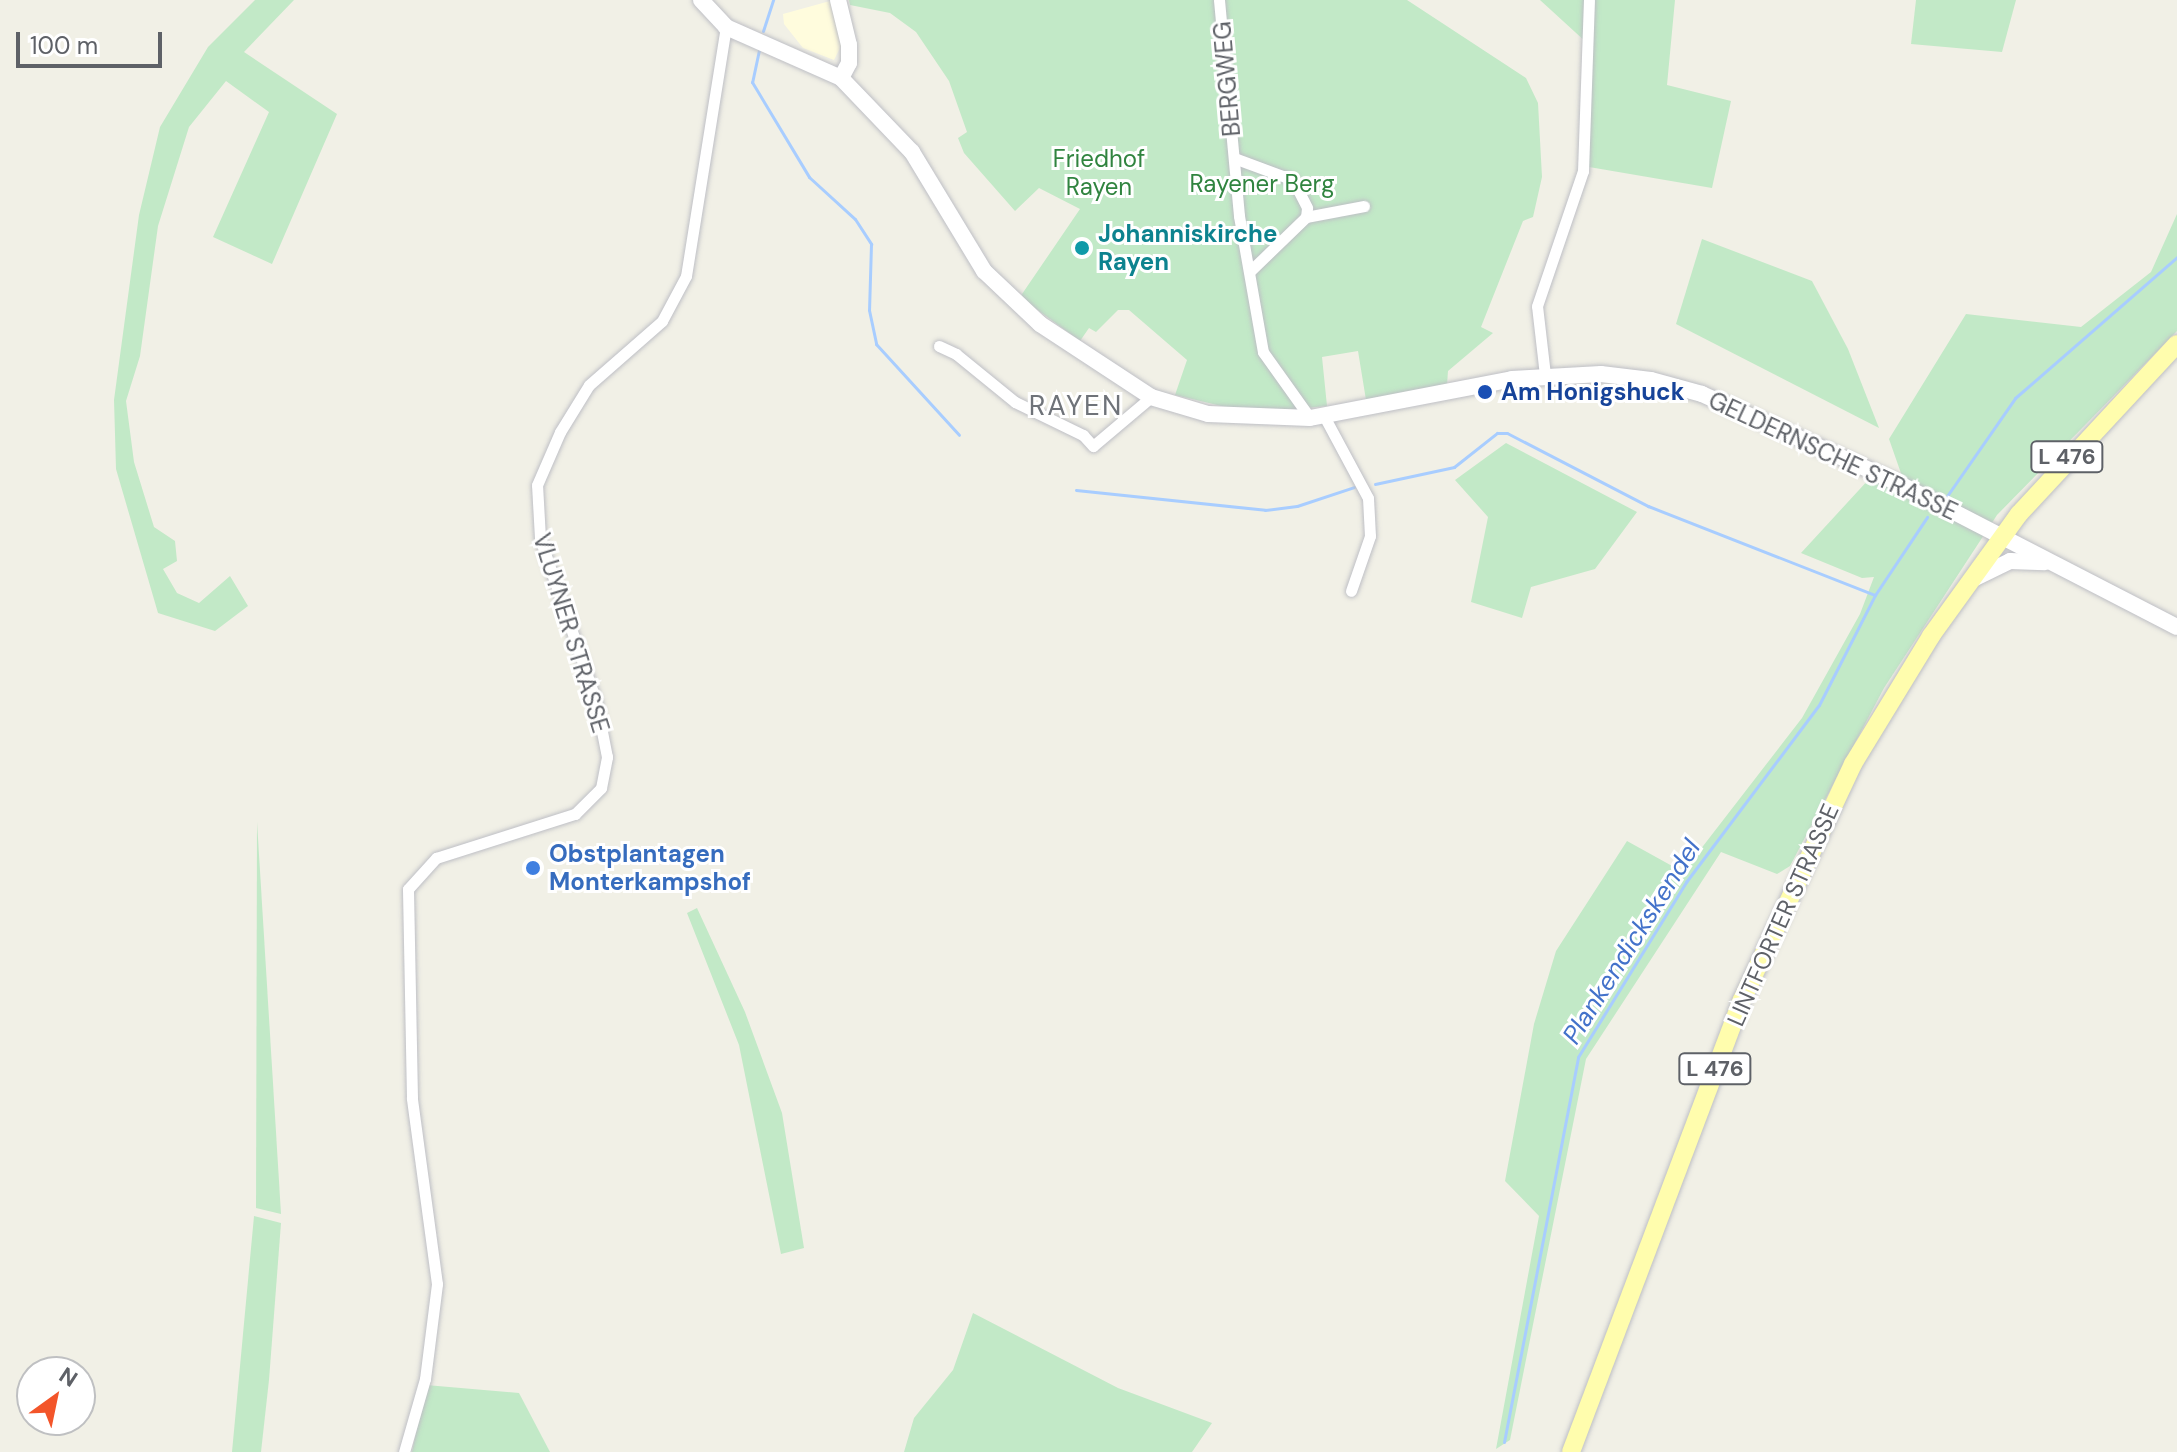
<!DOCTYPE html>
<html>
<head>
<meta charset="utf-8">
<style>
  body { margin:0 }
  #map { position:relative; width:2177px; height:1452px; overflow:hidden; background:#f1f0e6; font-family:"DM Sans",sans-serif }
  div>[style] { position:absolute }
  .commercial>* { inset:0; background:#fffcdd }
  .green>* { inset:0; background:#c2e9c7 }
  .stream>* { height:3px; margin:-1.5px; padding:0 1.5px; transform-origin:1.5px; border-radius:1.5px; background:#a8cdff }
  .roads { filter:drop-shadow(0 0 2px #bebfc5) drop-shadow(0 0 2px #bebfc5) }
  .street>* { height:11px; margin:-5.5px; padding:0 5.5px; transform-origin:5.5px; border-radius:5.5px; background:#fff }
  .secondary>* { height:16px; margin:-8px; padding:0 8px; transform-origin:8px; border-radius:8px; background:#fff }
  .primary>* { height:18px; margin:-9px; padding:0 9px; transform-origin:9px; border-radius:9px; background:#fffdad }
  .dots>* { width:22px; height:22px; translate:-50% -50%; box-sizing:border-box; border:4px solid #fff; border-radius:50% }
  span { translate:-50% -50%; white-space:nowrap; text-align:center; line-height:1.15; -webkit-text-stroke:6px #fff; paint-order:stroke }
  .shield-label span { padding:2px 6px; background:#fff; border:2px solid; border-radius:6px; -webkit-text-stroke-width:0 }
  .shield-label { font-size:22px; color:#5e6167; font-weight:700 }
  .street-label { font-size:24px; color:#5e6167 }
  .park-label { font-size:24px; color:#30843f }
  .culture-label { font-size:24px; color:#0d838f; font-weight:700 }
  .left { translate:0 -50%; text-align:left }
  .transit-label { font-size:24px; color:#164399; font-weight:700 }
  .shop-label { font-size:24px; color:#366cbe; font-weight:700 }
  .water-label { font-size:26px; color:#4372ca; font-style:italic }
  .quarter-label { font-size:28px; color:#6f7379; letter-spacing:2px }
  .north { position:absolute; left:16px; top:1356px; width:80px; height:80px; box-sizing:border-box; background:#fff; border:2px solid #bfc0c2; border-radius:50%; rotate:33deg; font-size:22px; font-weight:700; line-height:32px; text-align:center; color:#5e6167 }
  .north::after { content:''; display:block; margin:auto; width:28px; height:36px; background:#f3552a; clip-path:polygon(50% 0,100% 100%,50% 72%,0 100%) }
  .scale { position:absolute; left:16px; top:32px; width:146px; height:36px; box-sizing:border-box; border:4px solid #5e6167; border-top:0; padding-left:10px; font-size:24px; line-height:28px; white-space:nowrap; color:#5e6167; -webkit-text-stroke:6px #fff; paint-order:stroke }
</style>
</head>
<body>
<div id="map">
  <div class="commercial">
    <i style="clip-path:polygon(830px 1px,842px 44px,834px 60px,803px 48px,784px 24px,783px 14px)"></i>
  </div>
  <div class="green">
    <i style="clip-path:polygon(255px 0,294px 0,244px 52px,337px 114px,272px 264px,213px 237px,269px 112px,226px 81px,189px 127px,158px 226px,140px 356px,126px 401px,134px 462px,154px 527px,175px 541px,177px 561px,163px 569px,177px 593px,199px 603px,230px 576px,248px 606px,215px 631px,158px 613px,116px 469px,114px 400px,139px 215px,160px 127px,208px 47px)"></i>
    <i style="clip-path:polygon(849px 0,1407px 0,1526px 78px,1538px 103px,1542px 177px,1533px 217px,1523px 221px,1481px 327px,1493px 333px,1448px 371px,1447px 385px,1366px 400px,1358px 351px,1322px 357px,1327px 406px,1251px 413px,1175px 395px,1187px 360px,1129px 310px,1118px 310px,1096px 332px,1089px 328px,1080px 341px,1020px 297px,1080px 209px,1039px 188px,1015px 211px,964px 153px,958px 138px,967px 132px,949px 81px,916px 32px,890px 13px,850px 5px)"></i>
    <i style="clip-path:polygon(1540px 0,1675px 0,1667px 85px,1731px 101px,1712px 188px,1589px 167px,1579px 149px,1587px 43px)"></i>
    <i style="clip-path:polygon(1916px 0,2016px 0,2002px 52px,1911px 44px)"></i>
    <i style="clip-path:polygon(2177px 214px,2177px 331px,1997px 515px,1884px 688px,1790px 866px,1777px 874px,1721px 852px,1586px 1059px,1510px 1440px,1496px 1449px,1539px 1216px,1505px 1181px,1534px 1024px,1556px 951px,1627px 841px,1683px 872px,1802px 718px,1860px 614px,1874px 577px,1862px 578px,1801px 553px,1870px 478px,1903px 479px,1889px 439px,1966px 314px,2081px 327px,2151px 272px)"></i>
    <i style="clip-path:polygon(1702px 239px,1812px 281px,1848px 349px,1879px 428px,1676px 324px)"></i>
    <i style="clip-path:polygon(1506px 443px,1637px 512px,1595px 569px,1531px 587px,1522px 618px,1471px 602px,1488px 517px,1455px 480px)"></i>
    <i style="clip-path:polygon(257px 822px,281px 1214px,256px 1208px)"></i>
    <i style="clip-path:polygon(697px 908px,745px 1012px,782px 1113px,804px 1248px,781px 1254px,739px 1045px,687px 913px)"></i>
    <i style="clip-path:polygon(254px 1216px,281px 1223px,269px 1380px,261px 1452px,232px 1452px)"></i>
    <i style="clip-path:polygon(973px 1313px,1118px 1388px,1212px 1423px,1192px 1452px,904px 1452px,914px 1418px,953px 1370px)"></i>
    <i style="clip-path:polygon(426px 1385px,519px 1393px,550px 1452px,412px 1452px)"></i>
  </div>
  <div class="stream">
    <i style="left:763px;top:31px;width:33px;rotate:-72deg"></i>
    <i style="left:759px;top:50px;width:33px;rotate:102deg"></i>
    <i style="left:752px;top:82px;width:111px;rotate:59deg"></i>
    <i style="left:809px;top:177px;width:62px;rotate:42.4deg"></i>
    <i style="left:855px;top:219px;width:30px;rotate:57deg"></i>
    <i style="left:871px;top:244px;width:66px;rotate:91.7deg"></i>
    <i style="left:869px;top:310px;width:35px;rotate:78deg"></i>
    <i style="left:876px;top:344px;width:123px;rotate:47.6deg"></i>
    <i style="left:1375px;top:484px;width:81px;rotate:-12.1deg"></i>
    <i style="left:1454px;top:467px;width:55px;rotate:-38.3deg"></i>
    <i style="left:1497px;top:433px;width:10px"></i>
    <i style="left:1507px;top:433px;width:159px;rotate:27.4deg"></i>
    <i style="left:1648px;top:506px;width:244px;rotate:21.4deg"></i>
    <i style="left:1076px;top:490px;width:190px;rotate:6deg"></i>
    <i style="left:1265px;top:510px;width:32px;rotate:-7deg"></i>
    <i style="left:1297px;top:506px;width:60px;rotate:-18.4deg"></i>
    <i style="left:1947px;top:496px;width:119px;rotate:-55.2deg"></i>
    <i style="left:2015px;top:398px;width:215px;rotate:-41deg"></i>
    <i style="left:1504px;top:1442px;width:392px;rotate:-79.1deg"></i>
    <i style="left:1578px;top:1057px;width:206px;rotate:-58.3deg"></i>
    <i style="left:1686px;top:882px;width:221px;rotate:-53.1deg"></i>
    <i style="left:1819px;top:705px;width:123px;rotate:-63deg"></i>
    <i style="left:1875px;top:595px;width:94px;rotate:-56.3deg"></i>
  </div>
  <div class="roads">
    <div class="street">
      <i style="left:1219px;top:0;width:217px;rotate:84.7deg"></i>
      <i style="left:1239px;top:216px;width:138px;rotate:80deg"></i>
      <i style="left:1263px;top:352px;width:81px;rotate:54.5deg"></i>
      <i style="left:1234px;top:158px;width:63px;rotate:20.4deg"></i>
      <i style="left:1293px;top:180px;width:31px;rotate:63deg"></i>
      <i style="left:1307px;top:208px;width:9px;rotate:96deg"></i>
      <i style="left:1306px;top:217px;width:78px;rotate:136deg"></i>
      <i style="left:1306px;top:217px;width:59px;rotate:-10.7deg"></i>
      <i style="left:939px;top:346px;width:19px;rotate:25deg"></i>
      <i style="left:956px;top:354px;width:76px;rotate:39.1deg"></i>
      <i style="left:1015px;top:402px;width:76px;rotate:25.9deg"></i>
      <i style="left:1083px;top:435px;width:15px;rotate:48deg"></i>
      <i style="left:1093px;top:446px;width:76px;rotate:-40.2deg"></i>
      <i style="left:1545px;top:375px;width:69px;rotate:-96.6deg"></i>
      <i style="left:1537px;top:306px;width:143px;rotate:-71.2deg"></i>
      <i style="left:1583px;top:171px;width:171px;rotate:-88deg"></i>
      <i style="left:1324px;top:416px;width:93px;rotate:61.8deg"></i>
      <i style="left:1368px;top:498px;width:38px;rotate:87deg"></i>
      <i style="left:1370px;top:536px;width:58px;rotate:109.1deg"></i>
      <i style="left:404px;top:1452px;width:76px;rotate:-74deg"></i>
      <i style="left:425px;top:1379px;width:96px;rotate:-82.8deg"></i>
      <i style="left:437px;top:1284px;width:188px;rotate:-97.7deg"></i>
      <i style="left:412px;top:1098px;width:209px;rotate:-91.1deg"></i>
      <i style="left:408px;top:889px;width:42px;rotate:-47.9deg"></i>
      <i style="left:436px;top:858px;width:146px;rotate:-17.6deg"></i>
      <i style="left:575px;top:814px;width:37px;rotate:-45deg"></i>
      <i style="left:601px;top:788px;width:32px;rotate:-79deg"></i>
      <i style="left:607px;top:757px;width:57px;rotate:-101.1deg"></i>
      <i style="left:596px;top:701px;width:172px;rotate:-109deg"></i>
      <i style="left:540px;top:538px;width:53px;rotate:-93.2deg"></i>
      <i style="left:537px;top:485px;width:58px;rotate:-66.5deg"></i>
      <i style="left:560px;top:432px;width:55px;rotate:-58.3deg"></i>
      <i style="left:589px;top:385px;width:97px;rotate:-41.2deg"></i>
      <i style="left:662px;top:321px;width:51px;rotate:-61.9deg"></i>
      <i style="left:686px;top:276px;width:252px;rotate:-80.9deg"></i>
    </div>
    <div class="secondary">
      <i style="left:701px;top:0;width:37px;rotate:47deg"></i>
      <i style="left:726px;top:27px;width:126px;rotate:23.9deg"></i>
      <i style="left:841px;top:78px;width:103px;rotate:46.2deg"></i>
      <i style="left:912px;top:152px;width:139px;rotate:58.8deg"></i>
      <i style="left:984px;top:271px;width:77px;rotate:43.4deg"></i>
      <i style="left:1040px;top:324px;width:133px;rotate:33.3deg"></i>
      <i style="left:1151px;top:397px;width:59px;rotate:16.6deg"></i>
      <i style="left:1208px;top:414px;width:102px;rotate:2.2deg"></i>
      <i style="left:1310px;top:418px;width:206px;rotate:-10.9deg"></i>
      <i style="left:1512px;top:379px;width:89px;rotate:-3.2deg"></i>
      <i style="left:1601px;top:374px;width:50px;rotate:6.8deg"></i>
      <i style="left:1651px;top:380px;width:53px;rotate:15.4deg"></i>
      <i style="left:1702px;top:394px;width:211px;rotate:24.4deg"></i>
      <i style="left:1894px;top:481px;width:318px;rotate:27.3deg"></i>
      <i style="left:838px;top:0;width:46px;rotate:76.3deg"></i>
      <i style="left:849px;top:45px;width:18px;rotate:90deg"></i>
      <i style="left:849px;top:63px;width:17px;rotate:118deg"></i>
      <i style="left:1973px;top:579px;width:41px;rotate:-25.9deg"></i>
      <i style="left:2010px;top:561px;width:35px;rotate:2deg"></i>
    </div>
    <div class="primary">
      <i style="left:1571px;top:1452px;width:483px;rotate:-69.3deg"></i>
      <i style="left:1742px;top:1000px;width:261px;rotate:-64.8deg"></i>
      <i style="left:1853px;top:764px;width:150px;rotate:-58.6deg"></i>
      <i style="left:1931px;top:636px;width:150px;rotate:-54.2deg"></i>
      <i style="left:2019px;top:514px;width:232px;rotate:-47.1deg"></i>
    </div>
  </div>
  <div class="dots">
    <i style="left:1082px;top:248px;background:#0f9aa8"></i>
    <i style="left:1485px;top:392px;background:#1a4fb4"></i>
    <i style="left:533px;top:868px;background:#3f7fe0"></i>
  </div>
  <div class="shield-label">
    <span style="left:2067px;top:457px">L 476</span>
    <span style="left:1715px;top:1069px">L 476</span>
  </div>
  <div class="street-label">
    <span style="left:1227px;top:79px;rotate:-95deg">BERGWEG</span>
    <span style="left:1833px;top:456px;rotate:25deg">GELDERNSCHE STRASSE</span>
    <span style="left:571px;top:633px;rotate:73deg">VLUYNER STRASSE</span>
    <span style="left:1783px;top:915px;rotate:-66deg">LINTFORTER STRASSE</span>
  </div>
  <div class="park-label">
    <span style="left:1099px;top:173px">Friedhof<br>Rayen</span>
    <span style="left:1262px;top:184px">Rayener Berg</span>
  </div>
  <div class="culture-label">
    <span class="left" style="left:1098px;top:248px">Johanniskirche<br>Rayen</span>
  </div>
  <div class="transit-label">
    <span class="left" style="left:1501px;top:392px">Am Honigshuck</span>
  </div>
  <div class="shop-label">
    <span class="left" style="left:549px;top:868px">Obstplantagen<br>Monterkampshof</span>
  </div>
  <div class="water-label">
    <span style="left:1632px;top:942px;rotate:-58deg">Plankendickskendel</span>
  </div>
  <div class="quarter-label">
    <span style="left:1076px;top:406px">RAYEN</span>
  </div>
  <div class="north">N</div>
  <div class="scale">100 m</div>
</div>
</body>
</html>
